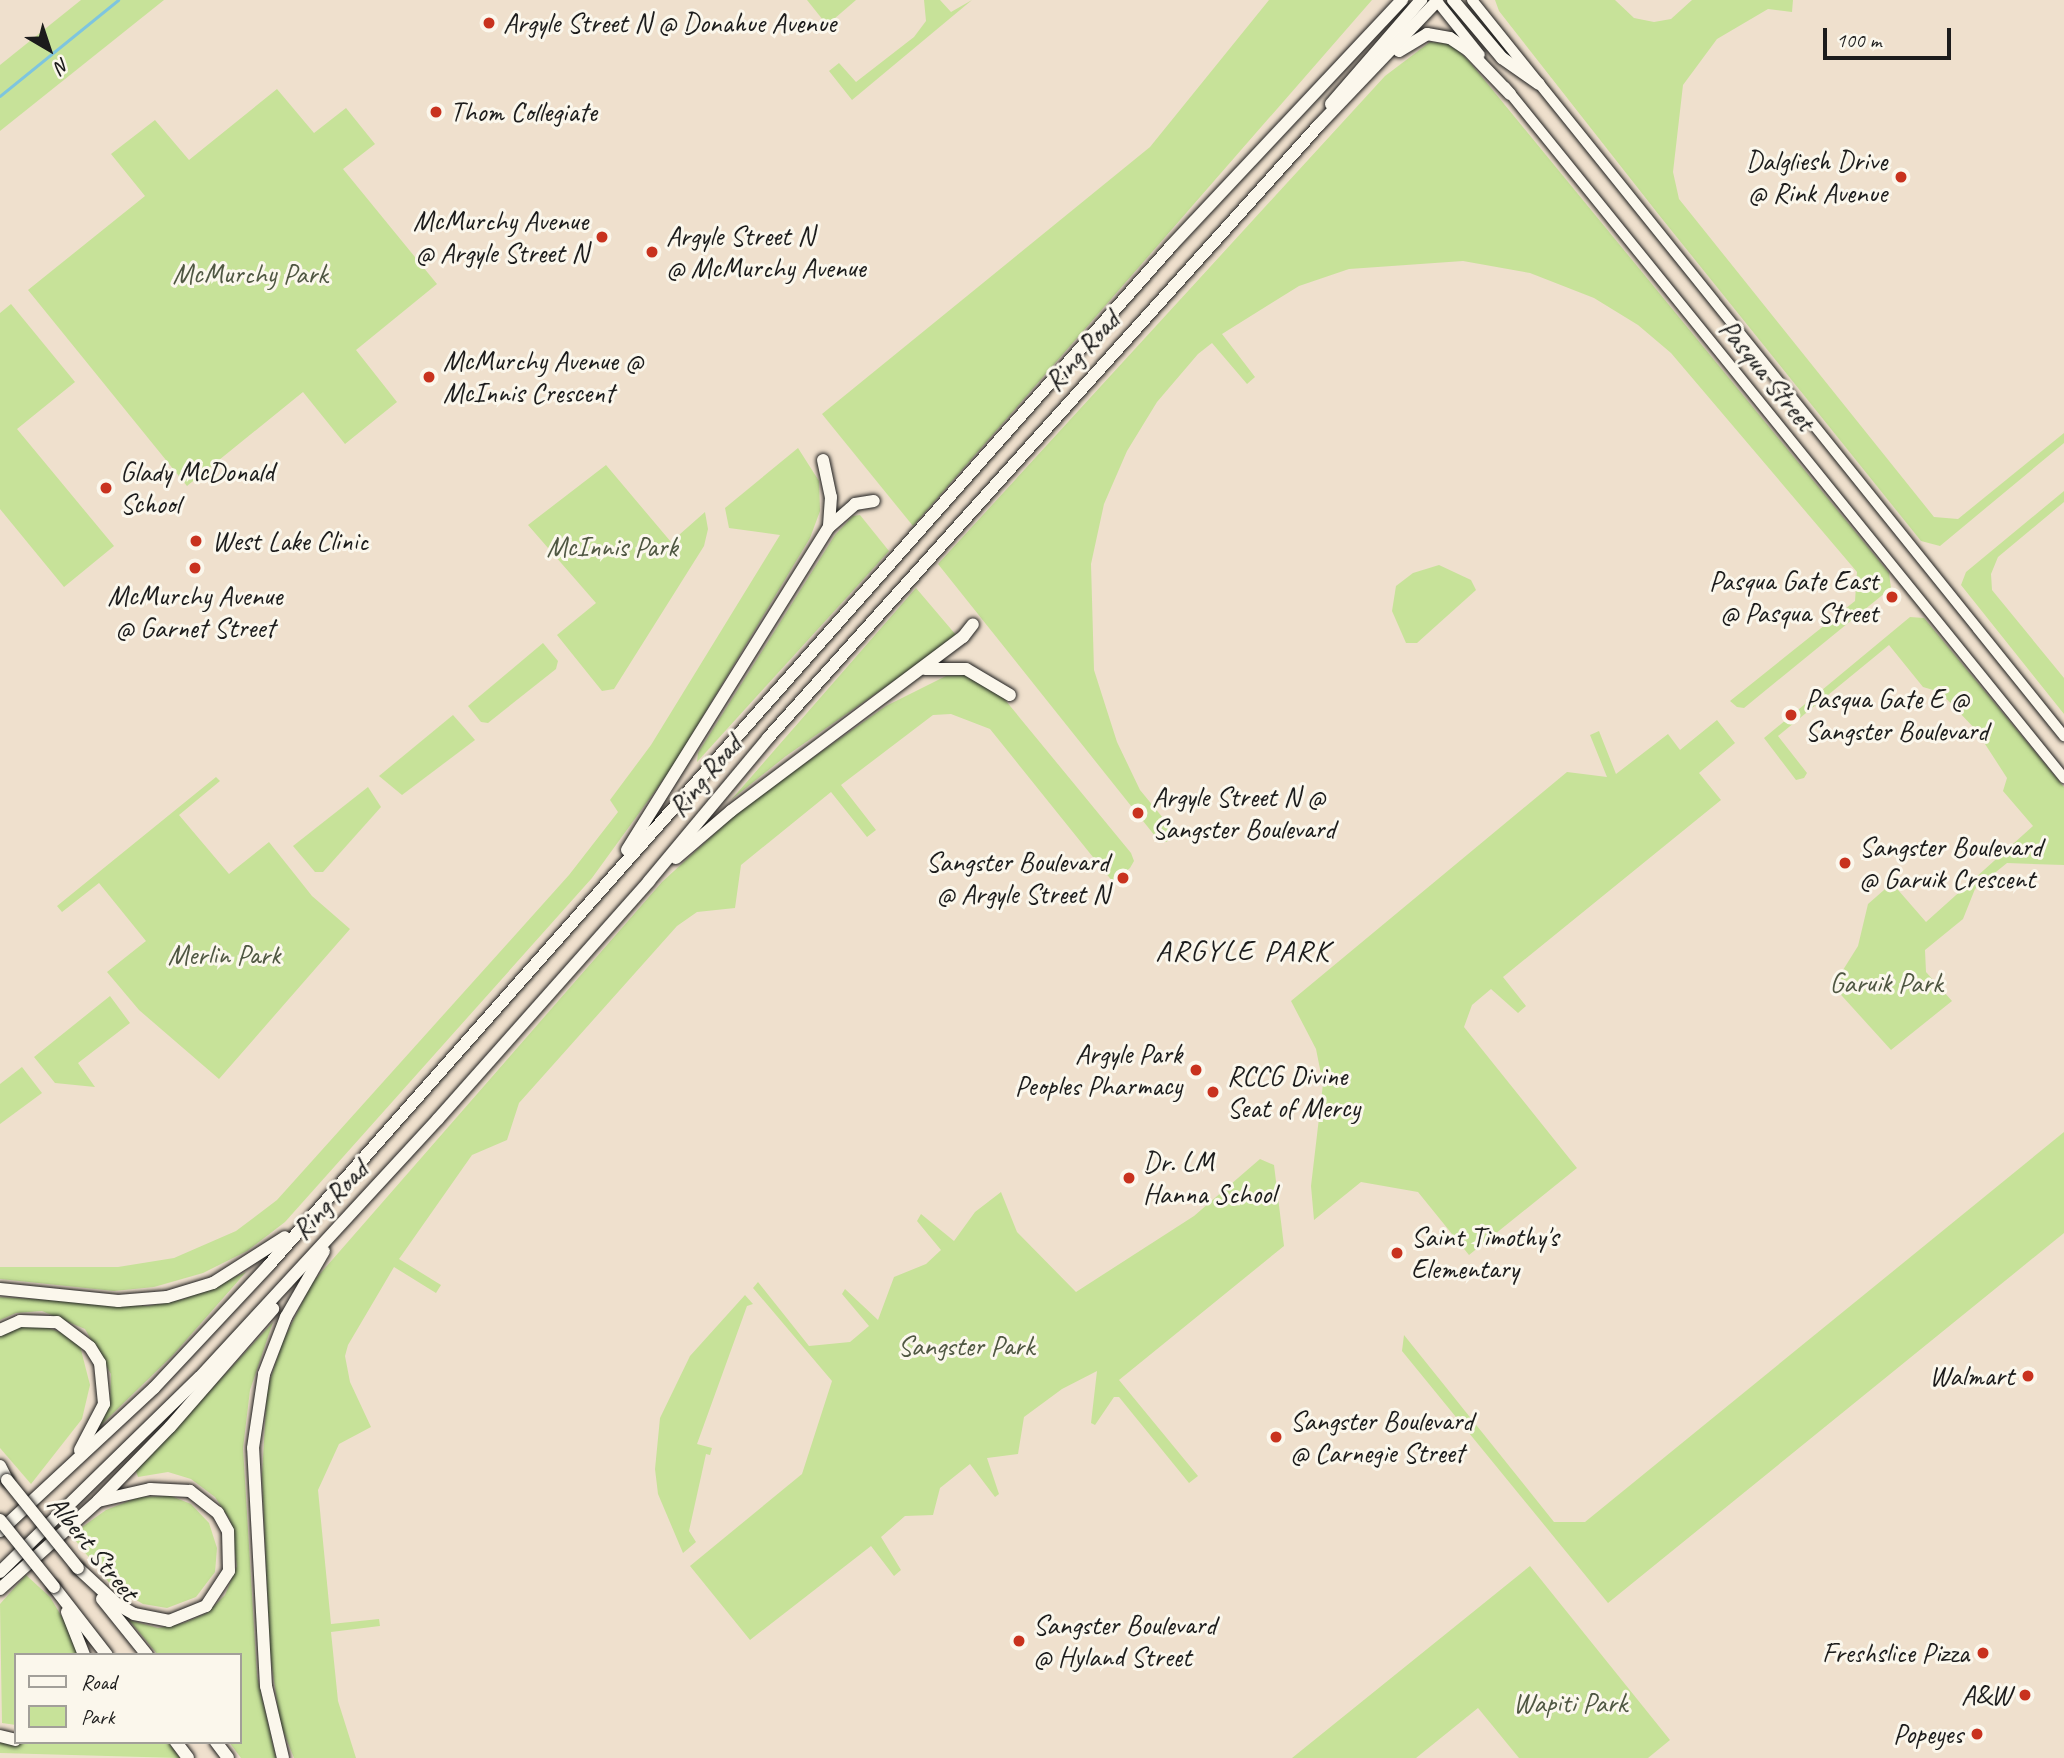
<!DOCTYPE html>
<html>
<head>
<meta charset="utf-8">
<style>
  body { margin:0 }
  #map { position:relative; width:2064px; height:1758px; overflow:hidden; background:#efe0cd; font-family:Caveat,sans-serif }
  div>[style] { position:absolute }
  .green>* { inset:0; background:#c7e299 }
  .stream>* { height:2.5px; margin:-1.25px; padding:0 1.25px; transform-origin:1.25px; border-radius:1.25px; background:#7ec5df }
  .roads { filter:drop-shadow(0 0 2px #1c1c1c) drop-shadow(0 0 2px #1c1c1c) }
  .major>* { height:10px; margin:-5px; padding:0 5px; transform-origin:5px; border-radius:5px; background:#fbf7ec }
  .highway>* { height:12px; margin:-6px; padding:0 6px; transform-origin:6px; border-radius:6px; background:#fbf7ec }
  .bridges { filter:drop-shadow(0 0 2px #1c1c1c) drop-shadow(0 0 2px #1c1c1c) }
  .highway-bridge>* { height:12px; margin:-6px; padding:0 6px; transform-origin:6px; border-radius:6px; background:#fbf7ec }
  .dots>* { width:19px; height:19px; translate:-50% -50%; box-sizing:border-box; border:4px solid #fbf7ec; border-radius:50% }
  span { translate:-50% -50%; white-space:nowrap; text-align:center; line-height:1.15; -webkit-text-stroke:6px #fbf7ec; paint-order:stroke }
  .poi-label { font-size:28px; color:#1c1c1c }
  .left { translate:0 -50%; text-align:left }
  .right { translate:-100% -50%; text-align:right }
  .park-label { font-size:28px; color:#4f5742 }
  .street-label { font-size:28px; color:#1c1c1c }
  .neighbourhood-label { font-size:30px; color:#1c1c1c; letter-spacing:2px }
  .legend { position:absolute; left:14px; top:1653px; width:228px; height:91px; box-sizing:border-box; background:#fbf7ec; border:2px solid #a29f99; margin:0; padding:9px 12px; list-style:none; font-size:21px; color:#1c1c1c }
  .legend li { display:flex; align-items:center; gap:14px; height:35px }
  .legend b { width:35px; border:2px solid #a29f99 }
  .north { position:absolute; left:14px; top:14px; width:70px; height:70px; -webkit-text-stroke:5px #fbf7ec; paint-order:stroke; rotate:141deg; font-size:19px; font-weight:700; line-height:28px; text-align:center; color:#1c1c1c }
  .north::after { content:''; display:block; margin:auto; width:24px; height:32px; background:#1c1c1c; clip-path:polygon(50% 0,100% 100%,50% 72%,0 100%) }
  .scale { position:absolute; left:1823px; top:28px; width:128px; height:32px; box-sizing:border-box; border:4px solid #1c1c1c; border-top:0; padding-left:9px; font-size:21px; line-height:24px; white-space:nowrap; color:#1c1c1c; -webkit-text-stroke:5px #fbf7ec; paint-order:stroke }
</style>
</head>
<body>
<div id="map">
  <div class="green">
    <i style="clip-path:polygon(81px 0,164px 0,0 131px,0 65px)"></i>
    <i style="clip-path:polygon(807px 0,856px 0,827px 25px)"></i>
    <i style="clip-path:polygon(924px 0,940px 0,951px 12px,972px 0,852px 100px,829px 71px,839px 63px,856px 82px,914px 37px,926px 21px)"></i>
    <i style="clip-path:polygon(1269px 0,1372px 0,913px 526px,822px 414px,1150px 147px)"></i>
    <i style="clip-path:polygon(1495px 0,1615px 0,1634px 18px,1654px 22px,1671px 19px,1692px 0,1793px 0,1792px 12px,1768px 9px,1717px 39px,1683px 85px,1673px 172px,1679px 199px,1934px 517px,1958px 519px,2064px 433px,2064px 443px,1940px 546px,1921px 541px,1659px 215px,1499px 11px)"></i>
    <i style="clip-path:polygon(1430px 42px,1451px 44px,1468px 60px,1889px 573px,1891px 588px,1744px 708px,1737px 707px,1730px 701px,1855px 601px,1857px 572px,1671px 353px,1638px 325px,1594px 298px,1530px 273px,1463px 261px,1349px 269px,1299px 286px,1222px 334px,1255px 377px,1247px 384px,1212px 343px,1198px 354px,1157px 402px,1127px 451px,1104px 504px,1091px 564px,1094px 670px,1117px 742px,1140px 790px,1177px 835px,1166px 842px,1159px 841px,938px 564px,1385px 76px)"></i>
    <i style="clip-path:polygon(277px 89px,314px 133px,346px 108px,375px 144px,343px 169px,437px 284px,356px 350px,397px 402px,345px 444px,303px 392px,187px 486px,28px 290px,145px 196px,111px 154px,155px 120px,189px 160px)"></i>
    <i style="clip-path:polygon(11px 304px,75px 382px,17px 429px,114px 546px,64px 587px,0 509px,0 313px)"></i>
    <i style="clip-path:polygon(798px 448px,819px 481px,820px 511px,810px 538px,671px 769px,592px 878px,285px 1222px,247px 1251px,203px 1273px,154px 1287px,114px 1291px,0 1279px,0 1267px,118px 1267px,174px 1258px,236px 1231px,277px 1200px,569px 875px,618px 812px,610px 800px,651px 745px,780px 535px,729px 528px,725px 508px)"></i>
    <i style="clip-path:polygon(606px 465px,671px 542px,705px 512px,708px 529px,704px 546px,614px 689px,602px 691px,557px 635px,596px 603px,528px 525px)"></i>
    <i style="clip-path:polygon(2064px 491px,2064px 502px,1998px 557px,1991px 574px,1992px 590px,2064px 678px,2064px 714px,1961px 585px,1966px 572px)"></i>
    <i style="clip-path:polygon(860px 515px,889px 551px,697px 762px,698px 753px,835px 535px,853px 516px)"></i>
    <i style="clip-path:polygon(1439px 565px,1471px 580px,1476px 590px,1417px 643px,1406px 643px,1392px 611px,1396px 586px,1413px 573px)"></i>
    <i style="clip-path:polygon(916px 588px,956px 635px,954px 639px,786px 756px,731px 800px)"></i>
    <i style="clip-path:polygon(1910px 617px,1924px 618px,2064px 787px,2064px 865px,2007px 863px,1975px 889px,1963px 919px,1925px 950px,1926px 972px,1952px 1001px,1891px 1050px,1833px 986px,1858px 946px,1868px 904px,1892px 883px,1926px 922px,2033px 826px,2003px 791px,2007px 778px,1976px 730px,1940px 692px,1923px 687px,1889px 645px,1778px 736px,1807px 773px,1804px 778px,1796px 780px,1764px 738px)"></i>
    <i style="clip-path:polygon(543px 643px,558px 661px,556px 669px,488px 723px,481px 722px,468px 706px)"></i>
    <i style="clip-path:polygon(969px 675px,991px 685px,1006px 701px,1131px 853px,1134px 861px,1130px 868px,1113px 882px,990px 729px,951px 714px,933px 715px,841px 785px,876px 830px,867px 837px,831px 792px,741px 865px,735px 908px,697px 912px,677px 926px,519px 1103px,507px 1140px,472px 1155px,399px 1259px,441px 1285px,436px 1293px,394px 1267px,348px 1345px,345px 1356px,350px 1382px,371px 1427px,339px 1444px,318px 1490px,331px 1624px,379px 1619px,380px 1626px,331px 1632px,338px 1701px,356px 1758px,294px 1758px,280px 1723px,270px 1653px,262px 1475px,267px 1389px,283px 1341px,312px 1283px,662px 882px,746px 805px,886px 706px,946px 676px)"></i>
    <i style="clip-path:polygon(453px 715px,475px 740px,402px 795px,379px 776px)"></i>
    <i style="clip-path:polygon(1717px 720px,1735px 743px,1699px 773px,1721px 800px,1503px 977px,1526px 1006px,1518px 1013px,1491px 989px,1472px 1005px,1464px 1027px,1577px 1168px,1469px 1255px,1418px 1192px,1361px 1182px,1314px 1220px,1311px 1186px,1323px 1084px,1316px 1049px,1291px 1001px,1567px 772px,1607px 777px,1590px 735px,1599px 731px,1616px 774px,1668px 734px,1680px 750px)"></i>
    <i style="clip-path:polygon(216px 777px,220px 781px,179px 815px,229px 874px,269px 842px,312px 896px,350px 929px,219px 1079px,139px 1010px,107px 972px,146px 941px,99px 883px,62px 912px,57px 906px)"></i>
    <i style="clip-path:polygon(368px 787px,381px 807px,323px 872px,315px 872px,293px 846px)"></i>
    <i style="clip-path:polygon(110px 996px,130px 1023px,78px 1063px,95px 1087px,55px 1083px,34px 1057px)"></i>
    <i style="clip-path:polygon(22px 1067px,42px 1093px,0 1124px,0 1084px)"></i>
    <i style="clip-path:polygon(2064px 1132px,2064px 1233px,1608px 1603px,1402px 1351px,1404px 1335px,1554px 1522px,1585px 1522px)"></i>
    <i style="clip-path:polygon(1260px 1159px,1274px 1165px,1284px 1246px,1119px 1380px,1198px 1476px,1189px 1483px,1119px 1397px,1114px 1397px,1095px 1425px,1091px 1423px,1097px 1371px,1062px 1389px,1024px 1417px,1018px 1454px,987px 1458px,999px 1494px,995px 1497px,970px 1464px,940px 1488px,933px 1515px,905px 1516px,881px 1537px,901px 1570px,894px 1576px,871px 1546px,750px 1640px,690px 1566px,802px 1474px,832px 1381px,753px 1288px,758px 1282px,809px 1346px,850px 1342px,869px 1326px,842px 1294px,845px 1289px,878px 1320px,894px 1277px,926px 1264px,941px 1250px,917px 1221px,921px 1214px,954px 1241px,975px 1212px,1001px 1192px,1017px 1232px,1076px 1292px,1194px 1216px)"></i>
    <i style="clip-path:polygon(246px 1272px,173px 1355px,100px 1426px,110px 1404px,111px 1374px,85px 1329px,42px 1311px,16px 1313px,0 1320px,0 1297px,148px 1306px,184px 1299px)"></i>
    <i style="clip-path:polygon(745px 1295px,753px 1304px,747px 1306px,697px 1444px,712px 1448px,710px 1455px,706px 1454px,689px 1531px,696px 1542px,683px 1553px,658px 1494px,655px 1469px,660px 1418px,690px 1356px)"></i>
    <i style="clip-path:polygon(273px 1322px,250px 1390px,243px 1448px,257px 1676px,276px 1758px,241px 1758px,229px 1742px,240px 1742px,240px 1655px,158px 1655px,129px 1620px,158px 1628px,184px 1623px,207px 1613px,225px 1595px,237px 1566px,230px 1520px,215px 1497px,191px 1479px,168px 1472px,138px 1477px,136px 1471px)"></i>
    <i style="clip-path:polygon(38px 1325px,63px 1333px,80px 1346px,90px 1385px,82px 1419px,31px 1484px,0 1448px,0 1337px,13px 1328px)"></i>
    <i style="clip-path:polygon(171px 1496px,191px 1504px,209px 1523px,217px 1548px,215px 1572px,196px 1597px,167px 1608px,143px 1604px,111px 1585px,71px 1535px,106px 1510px,139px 1497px)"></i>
    <i style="clip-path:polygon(1530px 1566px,1670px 1740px,1648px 1758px,1519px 1758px,1478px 1708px,1416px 1758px,1292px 1758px)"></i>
    <i style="clip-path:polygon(26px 1575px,50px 1597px,74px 1637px,77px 1655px,16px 1655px,16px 1725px,2px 1723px,0 1604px)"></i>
    <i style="clip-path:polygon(48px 1742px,168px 1742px,180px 1758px,0 1753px,0 1743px)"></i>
  </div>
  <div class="stream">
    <i style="left:0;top:96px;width:152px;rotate:-39.1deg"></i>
  </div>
  <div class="roads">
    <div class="major">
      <i style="left:1436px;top:0;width:70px;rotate:51.3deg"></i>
      <i style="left:1472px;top:0;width:945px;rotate:51.19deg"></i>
      <i style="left:1505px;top:87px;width:889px;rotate:51.03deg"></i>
    </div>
    <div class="highway">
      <i style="left:1453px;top:0;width:76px;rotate:49.8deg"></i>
      <i style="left:1502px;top:58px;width:45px;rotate:35.1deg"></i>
      <i style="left:1399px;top:51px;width:33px;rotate:-31deg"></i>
      <i style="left:1427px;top:34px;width:23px;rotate:10deg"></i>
      <i style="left:1450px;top:38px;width:22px;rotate:34deg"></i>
      <i style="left:1468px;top:50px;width:61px;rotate:46.3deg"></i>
      <i style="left:1331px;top:104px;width:138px;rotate:-49.1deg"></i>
      <i style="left:823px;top:460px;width:38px;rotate:78deg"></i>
      <i style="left:831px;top:497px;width:30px;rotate:94deg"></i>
      <i style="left:925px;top:669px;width:41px"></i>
      <i style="left:966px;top:669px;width:51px;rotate:30.6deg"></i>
      <i style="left:627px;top:850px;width:381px;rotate:-58deg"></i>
      <i style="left:829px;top:527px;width:35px;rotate:-41deg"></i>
      <i style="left:855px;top:504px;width:19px;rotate:-9deg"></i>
      <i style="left:676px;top:858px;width:72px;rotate:-40.5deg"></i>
      <i style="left:731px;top:811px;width:290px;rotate:-36.9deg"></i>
      <i style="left:963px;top:637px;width:16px;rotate:-52deg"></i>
      <i style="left:0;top:1289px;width:119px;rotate:5.8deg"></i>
      <i style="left:118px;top:1301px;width:49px;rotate:-4.7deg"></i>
      <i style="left:167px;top:1297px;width:48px;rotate:-16.9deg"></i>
      <i style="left:213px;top:1283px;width:85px;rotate:-32.6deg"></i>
      <i style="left:0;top:1330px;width:22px;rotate:-24deg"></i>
      <i style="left:20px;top:1321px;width:37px;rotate:2deg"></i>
      <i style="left:57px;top:1322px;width:41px;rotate:37.1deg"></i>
      <i style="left:90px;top:1347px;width:19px;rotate:58deg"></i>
      <i style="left:100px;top:1363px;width:41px;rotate:84.4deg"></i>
      <i style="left:104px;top:1404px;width:52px;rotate:117.6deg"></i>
      <i style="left:0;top:1466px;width:16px;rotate:63deg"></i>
      <i style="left:0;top:1531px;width:210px;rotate:-42.9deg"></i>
      <i style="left:154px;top:1388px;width:168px;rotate:-46.9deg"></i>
      <i style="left:269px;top:1265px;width:1362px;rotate:-48.48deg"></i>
      <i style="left:1172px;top:245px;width:336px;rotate:-46.8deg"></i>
      <i style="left:78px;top:1568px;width:54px;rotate:42.8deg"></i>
      <i style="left:118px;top:1605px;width:18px;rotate:29deg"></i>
      <i style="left:134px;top:1614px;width:36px;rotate:11deg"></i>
      <i style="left:169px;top:1621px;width:40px;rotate:-22deg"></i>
      <i style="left:206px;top:1606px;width:42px;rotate:-56.7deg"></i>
      <i style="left:229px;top:1571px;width:40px;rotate:-91.4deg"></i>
      <i style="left:228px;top:1531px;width:21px;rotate:-119deg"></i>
      <i style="left:218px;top:1513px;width:36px;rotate:-142deg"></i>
      <i style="left:190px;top:1491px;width:40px;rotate:-177.1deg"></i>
      <i style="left:150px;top:1489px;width:53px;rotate:167deg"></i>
      <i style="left:0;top:1572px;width:279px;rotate:-44.3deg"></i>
      <i style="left:200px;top:1377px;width:351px;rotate:-47.3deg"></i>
      <i style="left:438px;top:1119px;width:318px;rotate:-48.4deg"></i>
      <i style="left:649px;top:881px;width:186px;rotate:-50.2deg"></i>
      <i style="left:768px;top:738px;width:824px;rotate:-48.05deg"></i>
      <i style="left:1319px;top:125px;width:171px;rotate:-46.4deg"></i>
      <i style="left:54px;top:1587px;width:86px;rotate:52.1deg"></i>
      <i style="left:0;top:1589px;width:132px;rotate:-41.9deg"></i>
      <i style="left:98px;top:1501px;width:103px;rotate:-45.8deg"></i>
      <i style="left:170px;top:1427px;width:157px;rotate:-48.9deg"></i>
      <i style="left:102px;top:1599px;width:72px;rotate:51.2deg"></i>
      <i style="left:67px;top:1612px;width:46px;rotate:68.4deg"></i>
      <i style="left:0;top:1736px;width:16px;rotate:14deg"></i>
      <i style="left:176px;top:1742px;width:20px;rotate:53deg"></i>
      <i style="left:216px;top:1742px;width:20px;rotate:53deg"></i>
      <i style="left:283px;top:1758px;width:74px;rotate:-103.3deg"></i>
      <i style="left:266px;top:1686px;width:238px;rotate:-93.1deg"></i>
      <i style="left:253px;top:1448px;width:75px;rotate:-81.5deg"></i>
      <i style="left:264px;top:1374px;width:61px;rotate:-68.9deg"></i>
      <i style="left:286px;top:1317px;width:76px;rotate:-60.1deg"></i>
    </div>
  </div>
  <div class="bridges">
    <div class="highway-bridge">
      <i style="left:7px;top:1480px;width:113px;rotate:51.1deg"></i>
      <i style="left:0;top:1520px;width:86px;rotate:51.1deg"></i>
    </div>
  </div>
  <div class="dots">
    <i style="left:489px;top:23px;background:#c8321e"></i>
    <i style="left:436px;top:112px;background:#c8321e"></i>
    <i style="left:1901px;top:177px;background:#c8321e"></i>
    <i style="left:602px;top:237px;background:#c8321e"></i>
    <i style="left:652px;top:252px;background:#c8321e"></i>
    <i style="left:429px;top:377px;background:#c8321e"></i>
    <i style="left:106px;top:488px;background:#c8321e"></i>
    <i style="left:196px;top:541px;background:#c8321e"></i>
    <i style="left:195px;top:568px;background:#c8321e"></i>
    <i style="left:1892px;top:597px;background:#c8321e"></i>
    <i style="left:1791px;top:715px;background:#c8321e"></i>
    <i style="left:1138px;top:813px;background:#c8321e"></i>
    <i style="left:1845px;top:863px;background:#c8321e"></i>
    <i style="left:1123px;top:878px;background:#c8321e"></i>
    <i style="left:1196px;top:1070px;background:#c8321e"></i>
    <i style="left:1213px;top:1092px;background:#c8321e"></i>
    <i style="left:1129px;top:1178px;background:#c8321e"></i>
    <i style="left:1397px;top:1253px;background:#c8321e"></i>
    <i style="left:2028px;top:1376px;background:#c8321e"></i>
    <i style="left:1276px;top:1437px;background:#c8321e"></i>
    <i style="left:1019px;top:1641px;background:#c8321e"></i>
    <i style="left:1983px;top:1653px;background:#c8321e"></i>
    <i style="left:2025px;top:1695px;background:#c8321e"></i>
    <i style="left:1977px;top:1734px;background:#c8321e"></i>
  </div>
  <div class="poi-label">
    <span class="left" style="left:503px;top:23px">Argyle Street N @ Donahue Avenue</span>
    <span class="left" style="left:450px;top:112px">Thom Collegiate</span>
    <span class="right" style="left:1887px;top:177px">Dalgliesh Drive<br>@ Rink Avenue</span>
    <span class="right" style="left:588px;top:237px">McMurchy Avenue<br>@ Argyle Street N</span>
    <span class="left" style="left:666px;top:252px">Argyle Street N<br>@ McMurchy Avenue</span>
    <span class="left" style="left:443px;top:377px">McMurchy Avenue @<br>McInnis Crescent</span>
    <span class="left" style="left:120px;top:488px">Glady McDonald<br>School</span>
    <span class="left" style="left:212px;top:541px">West Lake Clinic</span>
    <span class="right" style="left:1878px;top:597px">Pasqua Gate East<br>@ Pasqua Street</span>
    <span style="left:195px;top:612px">McMurchy Avenue<br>@ Garnet Street</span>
    <span class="left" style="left:1805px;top:715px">Pasqua Gate E @<br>Sangster Boulevard</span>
    <span class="left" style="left:1152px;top:813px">Argyle Street N @<br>Sangster Boulevard</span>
    <span class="left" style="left:1859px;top:863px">Sangster Boulevard<br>@ Garuik Crescent</span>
    <span class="right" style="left:1109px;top:878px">Sangster Boulevard<br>@ Argyle Street N</span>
    <span class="right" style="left:1182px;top:1070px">Argyle Park<br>Peoples Pharmacy</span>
    <span class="left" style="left:1227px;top:1092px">RCCG Divine<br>Seat of Mercy</span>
    <span class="left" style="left:1143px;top:1178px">Dr. LM<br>Hanna School</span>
    <span class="left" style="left:1411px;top:1253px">Saint Timothy's<br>Elementary</span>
    <span class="right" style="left:2014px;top:1376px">Walmart</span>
    <span class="left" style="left:1290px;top:1437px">Sangster Boulevard<br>@ Carnegie Street</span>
    <span class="left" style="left:1033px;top:1641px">Sangster Boulevard<br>@ Hyland Street</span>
    <span class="right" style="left:1969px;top:1653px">Freshslice Pizza</span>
    <span class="right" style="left:2011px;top:1695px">A&amp;W</span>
    <span class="right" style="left:1963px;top:1734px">Popeyes</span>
  </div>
  <div class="park-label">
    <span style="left:250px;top:274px">McMurchy Park</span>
    <span style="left:612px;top:547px">McInnis Park</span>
    <span style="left:224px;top:955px">Merlin Park</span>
    <span style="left:1886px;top:983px">Garuik Park</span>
    <span style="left:966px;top:1346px">Sangster Park</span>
    <span style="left:1570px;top:1703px">Wapiti Park</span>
  </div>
  <div class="street-label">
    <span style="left:1082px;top:351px;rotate:-48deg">Ring Road</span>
    <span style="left:1767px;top:375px;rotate:51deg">Pasqua Street</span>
    <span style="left:705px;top:776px;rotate:-50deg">Ring Road</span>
    <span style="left:330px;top:1200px;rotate:-47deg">Ring Road</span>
    <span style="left:93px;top:1548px;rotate:51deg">Albert Street</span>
  </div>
  <div class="neighbourhood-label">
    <span style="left:1243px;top:950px">ARGYLE PARK</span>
  </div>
  <ul class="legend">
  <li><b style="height:9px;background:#fbf7ec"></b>Road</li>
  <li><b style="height:19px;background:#c7e299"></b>Park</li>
  </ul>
  <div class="north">N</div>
  <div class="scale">100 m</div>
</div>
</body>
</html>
